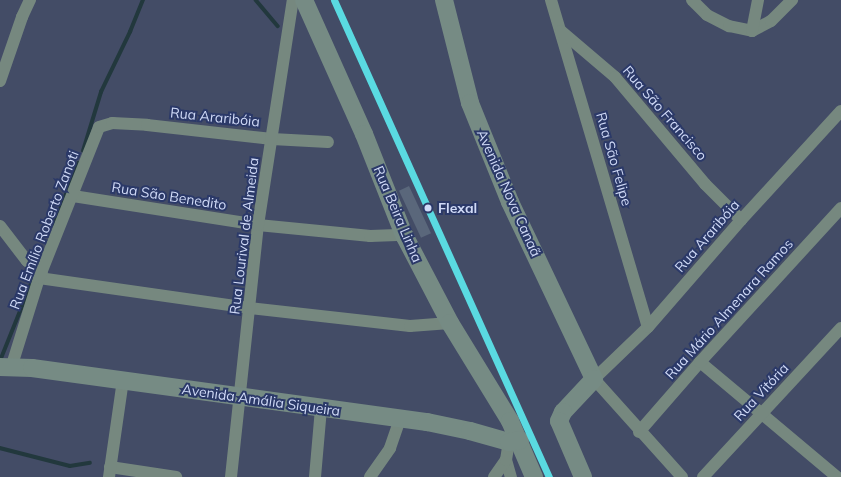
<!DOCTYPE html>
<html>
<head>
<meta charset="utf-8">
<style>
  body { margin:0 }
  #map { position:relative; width:841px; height:477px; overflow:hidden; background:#434c66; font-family:Mulish,sans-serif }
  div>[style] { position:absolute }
  .stream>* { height:3.5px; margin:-1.75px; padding:0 1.75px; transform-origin:1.75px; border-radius:1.75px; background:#22383d }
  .building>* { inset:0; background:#5a677b; transform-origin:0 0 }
  .street>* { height:12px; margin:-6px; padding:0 6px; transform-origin:6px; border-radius:6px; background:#76887f }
  .secondary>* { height:18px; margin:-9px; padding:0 9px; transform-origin:9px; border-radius:9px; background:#768b84 }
  .rail-1>* { height:7px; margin:-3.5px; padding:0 3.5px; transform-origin:3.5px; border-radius:3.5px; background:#5adae1 }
  .dots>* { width:11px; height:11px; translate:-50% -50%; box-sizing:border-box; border:2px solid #2b3968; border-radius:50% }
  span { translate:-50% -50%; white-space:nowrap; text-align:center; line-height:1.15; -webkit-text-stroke:4px #2b3968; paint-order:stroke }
  .street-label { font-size:14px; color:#d0daf7 }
  .stop-label { font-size:14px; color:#d0daf7; font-weight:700 }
  .left { translate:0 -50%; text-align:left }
</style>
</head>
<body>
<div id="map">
  <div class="stream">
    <i style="left:256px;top:0;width:34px;rotate:50deg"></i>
    <i style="left:83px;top:151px;width:62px;rotate:-73deg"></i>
    <i style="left:101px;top:92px;width:67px;rotate:-64.2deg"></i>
    <i style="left:130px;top:32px;width:35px;rotate:-68deg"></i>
    <i style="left:54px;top:225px;width:66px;rotate:-68.5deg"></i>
    <i style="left:0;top:361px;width:88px;rotate:-68.1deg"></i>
    <i style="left:0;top:448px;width:72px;rotate:14.4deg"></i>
    <i style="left:70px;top:466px;width:20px;rotate:-9deg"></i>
  </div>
  <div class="building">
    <i style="left:409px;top:186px;width:52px;height:11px;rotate:65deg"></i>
  </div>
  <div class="street">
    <i style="left:551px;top:0;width:341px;rotate:73.5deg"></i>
    <i style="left:692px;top:0;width:21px;rotate:45deg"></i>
    <i style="left:707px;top:15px;width:25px;rotate:27deg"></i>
    <i style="left:729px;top:26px;width:24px;rotate:12deg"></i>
    <i style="left:561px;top:31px;width:71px;rotate:40.4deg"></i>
    <i style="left:615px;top:77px;width:140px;rotate:49.9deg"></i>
    <i style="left:705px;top:184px;width:51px;rotate:45deg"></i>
    <i style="left:752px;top:31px;width:21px;rotate:-28deg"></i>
    <i style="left:771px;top:21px;width:30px;rotate:-45deg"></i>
    <i style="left:752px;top:31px;width:32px;rotate:-79deg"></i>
    <i style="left:0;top:81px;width:68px;rotate:-71deg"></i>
    <i style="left:22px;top:17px;width:19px;rotate:-65deg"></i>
    <i style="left:73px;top:196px;width:187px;rotate:8.9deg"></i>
    <i style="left:258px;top:225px;width:113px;rotate:5.6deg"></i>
    <i style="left:370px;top:236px;width:34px;rotate:-2deg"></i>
    <i style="left:0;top:226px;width:44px;rotate:52.4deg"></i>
    <i style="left:27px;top:261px;width:18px;rotate:34deg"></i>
    <i style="left:39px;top:278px;width:212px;rotate:8.1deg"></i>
    <i style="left:249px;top:308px;width:162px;rotate:6.4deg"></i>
    <i style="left:410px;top:326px;width:40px;rotate:-4.3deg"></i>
    <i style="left:700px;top:362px;width:179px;rotate:40deg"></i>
    <i style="left:11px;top:368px;width:94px;rotate:-72.7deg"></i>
    <i style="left:39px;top:278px;width:162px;rotate:-68.3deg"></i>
    <i style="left:99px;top:127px;width:14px;rotate:-17deg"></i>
    <i style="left:112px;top:123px;width:35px;rotate:3deg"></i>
    <i style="left:147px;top:125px;width:126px;rotate:6.4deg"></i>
    <i style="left:272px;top:139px;width:56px;rotate:3.1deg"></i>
    <i style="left:639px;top:432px;width:93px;rotate:-48.9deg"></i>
    <i style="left:700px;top:362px;width:209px;rotate:-47.5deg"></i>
    <i style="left:506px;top:460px;width:18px;rotate:74deg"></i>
    <i style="left:110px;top:467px;width:67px;rotate:8.6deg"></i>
    <i style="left:109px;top:477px;width:98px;rotate:-81.8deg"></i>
    <i style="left:231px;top:477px;width:253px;rotate:-83.9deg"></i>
    <i style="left:258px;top:225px;width:228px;rotate:-81.2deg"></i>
    <i style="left:315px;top:477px;width:69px;rotate:-85deg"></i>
    <i style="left:370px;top:477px;width:35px;rotate:-55deg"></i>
    <i style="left:390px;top:448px;width:31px;rotate:-71deg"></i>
    <i style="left:494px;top:477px;width:21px;rotate:-55deg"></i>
    <i style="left:506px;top:460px;width:18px;rotate:-81deg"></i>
    <i style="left:682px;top:477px;width:132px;rotate:-131.9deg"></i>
    <i style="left:594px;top:379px;width:75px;rotate:-43.9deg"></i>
    <i style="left:648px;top:327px;width:142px;rotate:-49deg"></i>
    <i style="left:741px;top:220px;width:148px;rotate:-47.5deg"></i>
    <i style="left:703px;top:477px;width:203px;rotate:-47.2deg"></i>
  </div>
  <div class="secondary">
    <i style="left:304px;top:0;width:147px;rotate:65.9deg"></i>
    <i style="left:364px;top:134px;width:109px;rotate:68.4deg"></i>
    <i style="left:404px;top:235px;width:99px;rotate:62.4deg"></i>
    <i style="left:450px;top:323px;width:115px;rotate:58.5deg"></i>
    <i style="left:510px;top:421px;width:61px;rotate:66.8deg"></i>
    <i style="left:444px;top:0;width:106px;rotate:75.8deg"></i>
    <i style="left:470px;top:103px;width:107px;rotate:68deg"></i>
    <i style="left:510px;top:202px;width:196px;rotate:64.6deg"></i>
    <i style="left:594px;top:379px;width:45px;rotate:133.2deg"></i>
    <i style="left:563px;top:412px;width:10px;rotate:114deg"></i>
    <i style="left:559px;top:421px;width:61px;rotate:66.8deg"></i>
    <i style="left:0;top:367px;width:32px;rotate:2deg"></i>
    <i style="left:32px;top:368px;width:399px;rotate:7.8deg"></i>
    <i style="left:427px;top:422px;width:44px;rotate:11.8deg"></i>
    <i style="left:470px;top:431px;width:41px;rotate:15.8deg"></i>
    <i style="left:509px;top:442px;width:11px;rotate:-10deg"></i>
  </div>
  <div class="rail-1">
    <i style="left:334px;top:0;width:523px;rotate:65.74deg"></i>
  </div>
  <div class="dots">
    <i style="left:428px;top:208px;background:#d0daf7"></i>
  </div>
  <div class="street-label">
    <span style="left:665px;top:113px;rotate:49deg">Rua São Francisco</span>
    <span style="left:215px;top:117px;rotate:6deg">Rua Araribóia</span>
    <span style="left:614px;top:159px;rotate:74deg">Rua São Felipe</span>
    <span style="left:509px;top:193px;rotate:66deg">Avenida Nova Canaã</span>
    <span style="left:169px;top:196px;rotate:9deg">Rua São Benedito</span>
    <span style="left:398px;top:214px;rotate:67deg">Rua Beira Linha</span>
    <span style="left:44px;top:230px;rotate:-69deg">Rua Emílio Roberto Zanoti</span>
    <span style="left:244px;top:236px;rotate:-83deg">Rua Lourival de Almeida</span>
    <span style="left:707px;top:236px;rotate:-49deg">Rua Araribóia</span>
    <span style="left:729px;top:309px;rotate:-48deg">Rua Mário Almenara Ramos</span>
    <span style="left:761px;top:392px;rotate:-47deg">Rua Vitória</span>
    <span style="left:261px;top:400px;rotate:8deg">Avenida Amália Siqueira</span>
  </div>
  <div class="stop-label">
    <span class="left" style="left:438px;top:208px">Flexal</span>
  </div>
</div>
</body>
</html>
